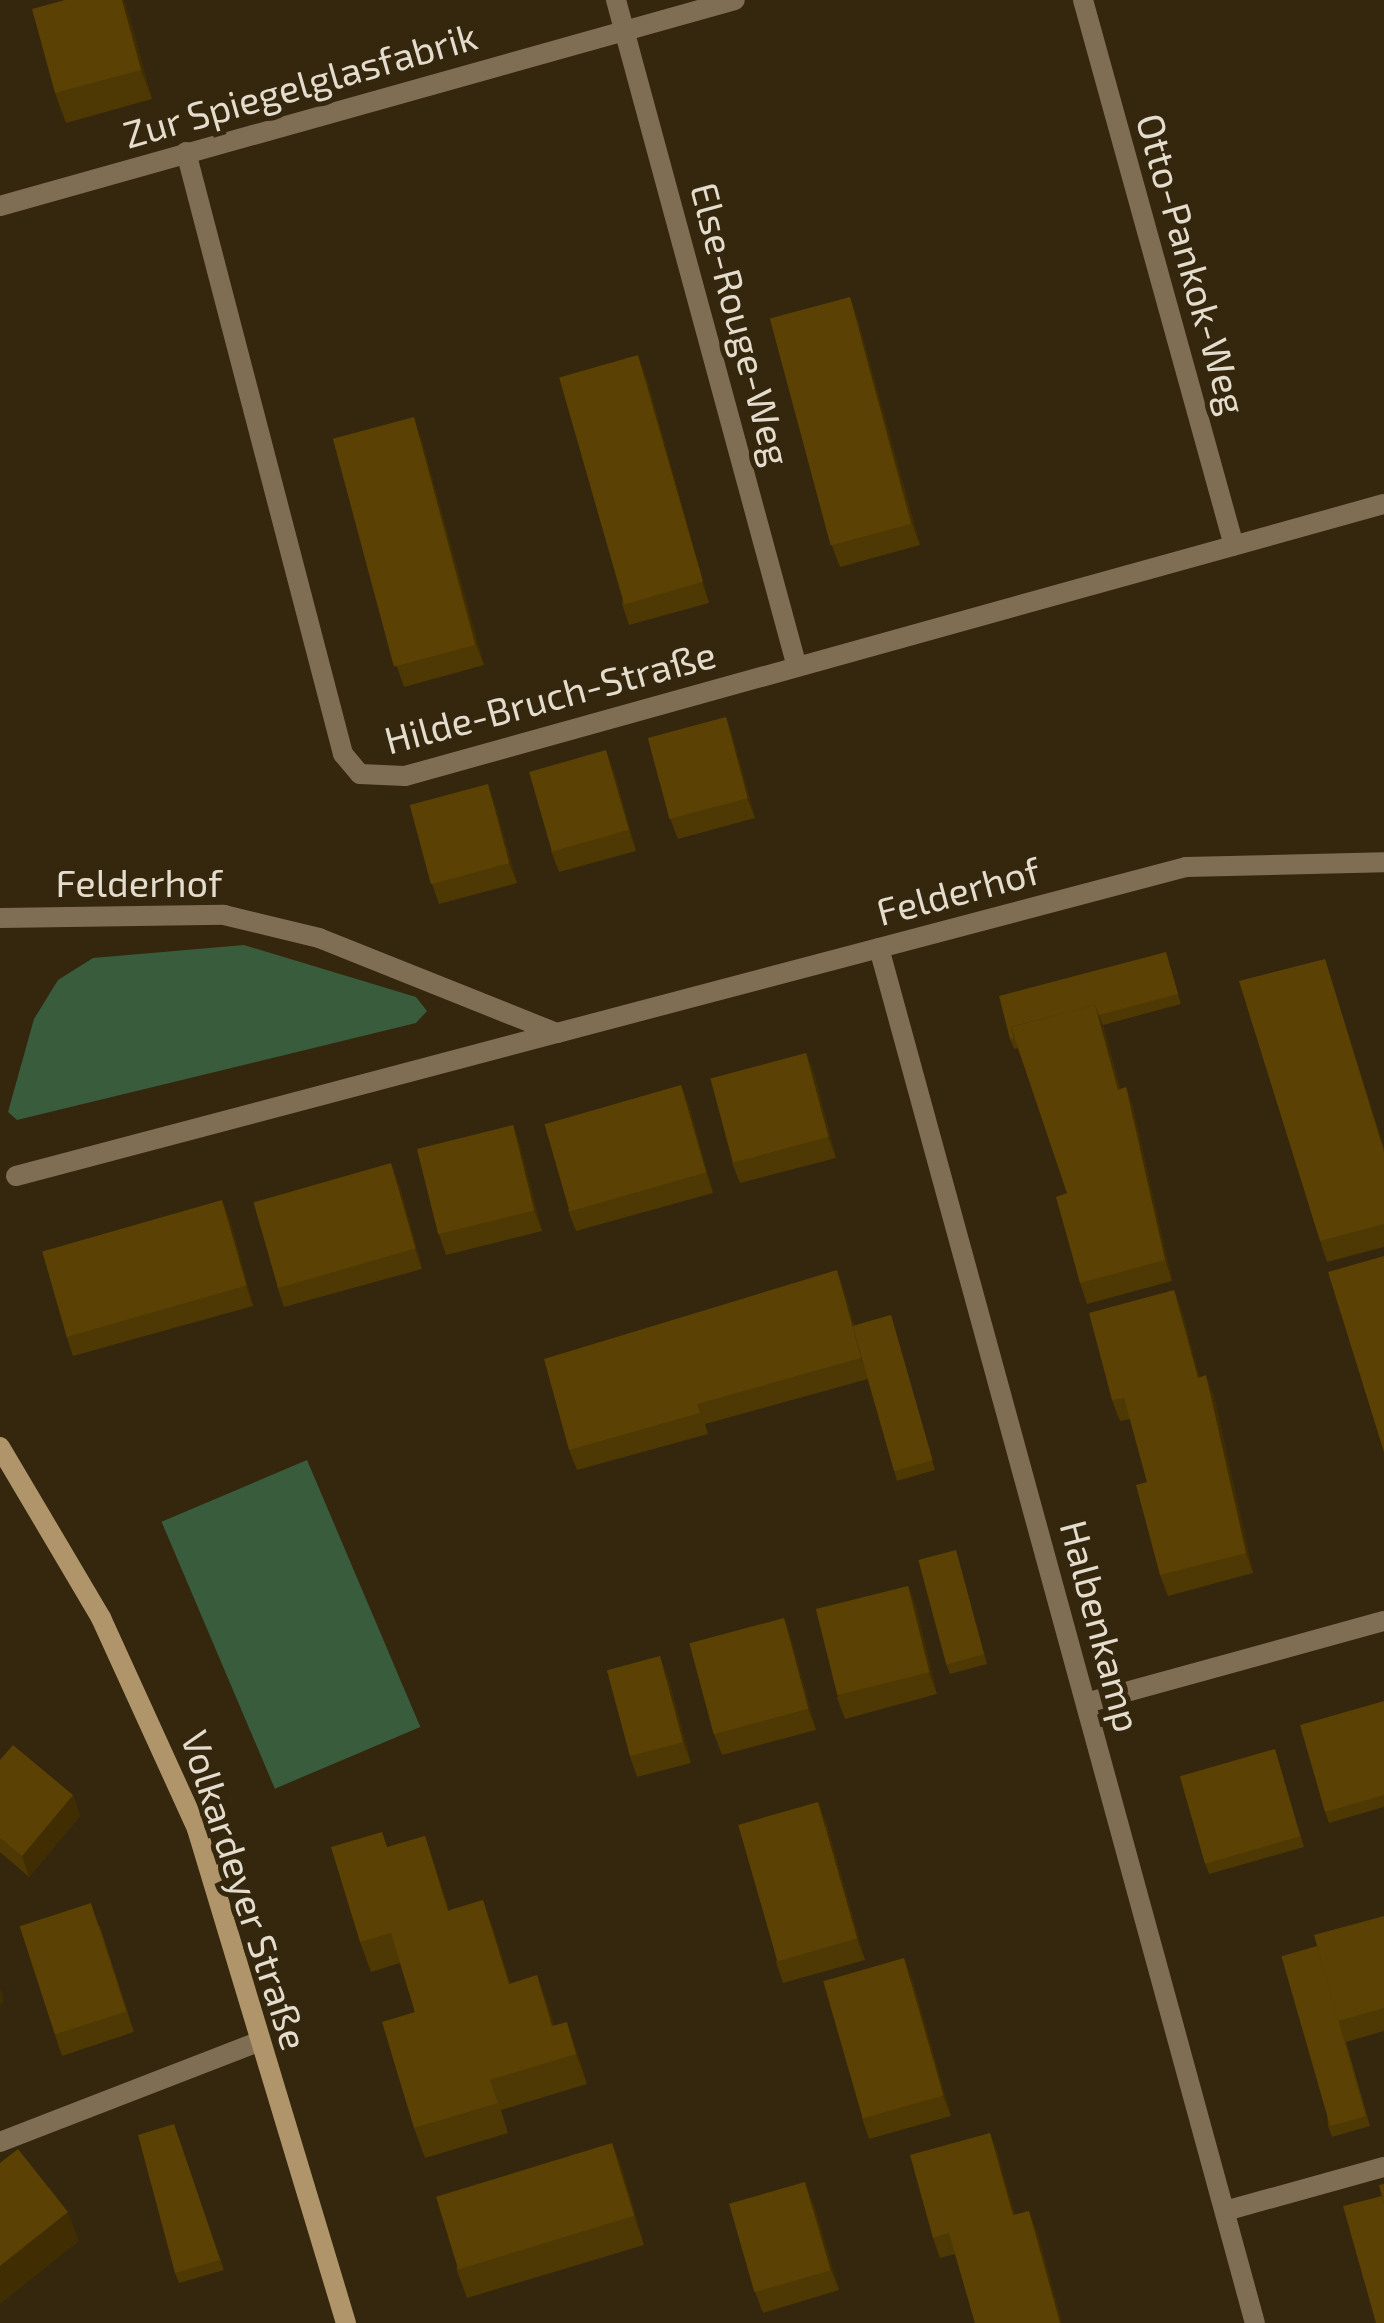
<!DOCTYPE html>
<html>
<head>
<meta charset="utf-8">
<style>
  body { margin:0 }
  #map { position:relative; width:1384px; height:2323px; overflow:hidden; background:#34270e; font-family:"Exo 2",sans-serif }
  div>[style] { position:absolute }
  .green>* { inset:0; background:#395c3c; transform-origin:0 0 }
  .lane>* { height:20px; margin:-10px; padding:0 10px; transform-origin:10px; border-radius:10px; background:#806e54 }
  .street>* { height:20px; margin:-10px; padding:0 10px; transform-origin:10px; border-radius:10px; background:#806e54 }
  .secondary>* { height:20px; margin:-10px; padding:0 10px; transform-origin:10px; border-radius:10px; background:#b1956a }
  .wall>* { inset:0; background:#4e3803 }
  .shaded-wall>* { inset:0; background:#402e02 }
  .building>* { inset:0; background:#5b4103; transform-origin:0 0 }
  span { translate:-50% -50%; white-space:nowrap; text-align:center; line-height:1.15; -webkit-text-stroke:10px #34270e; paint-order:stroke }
  .street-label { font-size:38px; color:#e4dccd }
</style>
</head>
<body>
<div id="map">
  <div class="green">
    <i style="clip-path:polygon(244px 945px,416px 997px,427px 1011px,416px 1023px,17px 1120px,8px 1112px,34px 1019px,58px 980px,93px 958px)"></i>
    <i style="left:307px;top:1460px;width:290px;height:158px;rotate:67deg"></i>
  </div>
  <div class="lane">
    <i style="left:1225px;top:2211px;width:165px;rotate:-15.5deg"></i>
  </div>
  <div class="street">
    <i style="left:616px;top:0;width:691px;rotate:74.82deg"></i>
    <i style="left:1083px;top:0;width:566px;rotate:74.54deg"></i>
    <i style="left:186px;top:152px;width:622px;rotate:75.38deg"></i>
    <i style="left:343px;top:754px;width:26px;rotate:50deg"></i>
    <i style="left:360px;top:774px;width:45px;rotate:2.5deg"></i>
    <i style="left:405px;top:776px;width:1016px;rotate:-15.53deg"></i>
    <i style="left:0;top:206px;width:763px;rotate:-15.66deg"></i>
    <i style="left:0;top:918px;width:224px;rotate:-0.8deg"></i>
    <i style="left:224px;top:915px;width:98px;rotate:13.6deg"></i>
    <i style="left:319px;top:938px;width:256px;rotate:21.8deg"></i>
    <i style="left:557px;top:1033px;width:651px;rotate:-14.78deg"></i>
    <i style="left:1186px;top:867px;width:198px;rotate:-1.4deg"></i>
    <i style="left:879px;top:948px;width:1425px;rotate:74.71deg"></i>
    <i style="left:16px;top:1176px;width:560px;rotate:-14.81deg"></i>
    <i style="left:1086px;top:1703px;width:309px;rotate:-15.4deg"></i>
    <i style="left:0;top:2142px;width:279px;rotate:-21.2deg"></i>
  </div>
  <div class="secondary">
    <i style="left:0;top:1447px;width:199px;rotate:59.4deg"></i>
    <i style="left:101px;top:1618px;width:232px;rotate:65.5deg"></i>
    <i style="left:197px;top:1829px;width:516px;rotate:73.22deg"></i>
  </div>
  <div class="wall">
    <i style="clip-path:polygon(129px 15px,152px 99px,66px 123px,55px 93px)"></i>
    <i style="clip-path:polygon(850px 297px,857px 317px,920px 545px,840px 567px,832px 546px)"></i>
    <i style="clip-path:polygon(646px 376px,709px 603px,629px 625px,622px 604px)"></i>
    <i style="clip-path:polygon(421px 438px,484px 665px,404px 687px,397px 667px)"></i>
    <i style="clip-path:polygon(726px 717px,733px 738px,755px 818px,678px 839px,670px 818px)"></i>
    <i style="clip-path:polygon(614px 771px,636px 851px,559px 872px,551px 851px)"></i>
    <i style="clip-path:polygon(495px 805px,517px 883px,439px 904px,432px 884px)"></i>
    <i style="clip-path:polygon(1166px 952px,1181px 1004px,1103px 1025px,1120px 1089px,1126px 1087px,1133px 1108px,1172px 1281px,1087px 1304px,1080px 1283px,1067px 1193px,1018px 1048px,1014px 1049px,1010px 1039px)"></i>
    <i style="clip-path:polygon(1325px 959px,1384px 1149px,1384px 1247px,1327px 1262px,1320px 1241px)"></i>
    <i style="clip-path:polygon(806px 1053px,814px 1073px,836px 1158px,740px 1183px,732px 1163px)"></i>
    <i style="clip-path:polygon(681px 1085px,689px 1106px,713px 1193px,576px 1231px,568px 1210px)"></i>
    <i style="clip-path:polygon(513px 1125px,520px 1146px,542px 1231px,446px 1255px,439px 1234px)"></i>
    <i style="clip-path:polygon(399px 1184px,422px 1269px,284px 1307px,277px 1286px)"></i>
    <i style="clip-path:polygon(230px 1220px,253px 1306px,73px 1356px,66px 1335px)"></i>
    <i style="clip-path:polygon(844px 1290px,854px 1326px,891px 1315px,935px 1470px,897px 1481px,868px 1379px,705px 1424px,708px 1434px,577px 1470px,569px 1450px)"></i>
    <i style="clip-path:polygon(1174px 1290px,1182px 1311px,1199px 1377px,1214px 1396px,1253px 1573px,1168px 1596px,1160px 1575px,1147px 1482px,1130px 1419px,1120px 1421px,1112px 1400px)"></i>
    <i style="clip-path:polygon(956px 1550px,987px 1664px,950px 1674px,946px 1664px)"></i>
    <i style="clip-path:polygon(908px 1586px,916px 1607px,937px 1694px,845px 1719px,837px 1698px)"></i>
    <i style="clip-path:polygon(784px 1618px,791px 1639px,816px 1730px,722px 1755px,714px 1734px)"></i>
    <i style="clip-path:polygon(668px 1677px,691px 1763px,637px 1777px,630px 1757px)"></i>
    <i style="clip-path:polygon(1384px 1701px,1384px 1807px,1329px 1823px,1325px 1812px)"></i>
    <i style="clip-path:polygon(1275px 1749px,1304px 1847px,1209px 1874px,1205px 1863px)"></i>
    <i style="clip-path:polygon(0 1760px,73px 1795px,80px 1816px,29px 1877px,0 1852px)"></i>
    <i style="clip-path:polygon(826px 1822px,865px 1960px,783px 1983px,776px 1962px)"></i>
    <i style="clip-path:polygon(425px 1836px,449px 1910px,483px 1900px,510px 1984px,548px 2005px,554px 2025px,577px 2051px,587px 2084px,501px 2110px,508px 2133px,425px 2158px,414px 2128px,415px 2012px,400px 1963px,371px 1972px,360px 1942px,388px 1847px)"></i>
    <i style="clip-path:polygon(1384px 1916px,1384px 2031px,1346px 2042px,1370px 2126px,1332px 2137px,1328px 2126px,1317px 1946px)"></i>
    <i style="clip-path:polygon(99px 1924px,134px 2032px,62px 2056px,55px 2035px)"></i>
    <i style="clip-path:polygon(912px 1979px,951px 2116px,869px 2139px,862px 2118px)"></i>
    <i style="clip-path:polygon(174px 2124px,224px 2270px,179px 2283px,175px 2273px)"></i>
    <i style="clip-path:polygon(990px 2133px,1015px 2215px,1037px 2231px,1062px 2323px,975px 2323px,955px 2254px,940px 2258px,933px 2238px)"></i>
    <i style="clip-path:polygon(612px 2143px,623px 2172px,644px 2245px,467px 2298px,456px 2268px)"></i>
    <i style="clip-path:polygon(813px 2202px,839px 2290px,763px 2313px,755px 2292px)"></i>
  </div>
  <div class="shaded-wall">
    <i style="clip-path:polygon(122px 0,124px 0,129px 15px,152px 99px,141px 70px)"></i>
    <i style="clip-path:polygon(850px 297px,857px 317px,920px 545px,912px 524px)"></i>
    <i style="clip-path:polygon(638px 355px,646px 376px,709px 603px,702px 582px)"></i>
    <i style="clip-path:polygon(414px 417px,421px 438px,484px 665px,476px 645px)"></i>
    <i style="clip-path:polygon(726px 717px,733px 738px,755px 818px,747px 798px)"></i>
    <i style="clip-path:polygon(606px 750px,614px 771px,636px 851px,629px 830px)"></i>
    <i style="clip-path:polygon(488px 784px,495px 805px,517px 883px,509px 863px)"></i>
    <i style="clip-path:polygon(1095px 1005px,1103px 1025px,1125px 1111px,1118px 1090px)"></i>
    <i style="clip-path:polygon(806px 1053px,814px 1073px,836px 1158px,828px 1137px)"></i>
    <i style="clip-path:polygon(681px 1085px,689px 1106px,713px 1193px,706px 1172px)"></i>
    <i style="clip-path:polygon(1126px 1087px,1133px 1108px,1172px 1281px,1165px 1260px)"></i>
    <i style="clip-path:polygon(513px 1125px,520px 1146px,542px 1231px,534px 1210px)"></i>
    <i style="clip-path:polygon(391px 1163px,399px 1184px,422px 1269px,415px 1249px)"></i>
    <i style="clip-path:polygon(222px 1200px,230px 1220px,253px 1306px,246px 1286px)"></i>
    <i style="clip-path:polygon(837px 1270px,844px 1290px,869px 1379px,861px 1358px)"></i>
    <i style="clip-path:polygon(1174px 1290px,1182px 1311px,1205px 1398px,1198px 1378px)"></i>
    <i style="clip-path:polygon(1206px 1375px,1214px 1396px,1253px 1573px,1246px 1553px)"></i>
    <i style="clip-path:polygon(908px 1586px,916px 1607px,937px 1694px,929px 1673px)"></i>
    <i style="clip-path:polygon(784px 1618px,791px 1639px,816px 1730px,808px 1709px)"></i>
    <i style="clip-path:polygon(660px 1656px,668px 1677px,691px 1763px,683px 1742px)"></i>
    <i style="clip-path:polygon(73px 1795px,80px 1816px,29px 1877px,22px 1856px)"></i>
    <i style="clip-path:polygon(818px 1802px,826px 1822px,865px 1960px,857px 1939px)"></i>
    <i style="clip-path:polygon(425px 1836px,435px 1865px,459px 1941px,448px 1911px)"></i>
    <i style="clip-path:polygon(483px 1900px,494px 1930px,520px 2014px,509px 1984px)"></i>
    <i style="clip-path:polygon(904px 1958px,912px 1979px,951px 2116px,943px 2096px)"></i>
    <i style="clip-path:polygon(537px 1975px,548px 2005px,563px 2056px,552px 2026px)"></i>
    <i style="clip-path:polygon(1px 1990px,4px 2001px,0 2005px,0 1991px)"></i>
    <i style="clip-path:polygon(567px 2022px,577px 2051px,587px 2084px,576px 2054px)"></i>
    <i style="clip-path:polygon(990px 2133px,998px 2154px,1021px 2236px,1013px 2215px)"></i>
    <i style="clip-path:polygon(612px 2143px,623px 2172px,644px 2245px,634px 2216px)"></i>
    <i style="clip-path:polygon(805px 2182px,813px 2202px,839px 2290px,831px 2270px)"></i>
    <i style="clip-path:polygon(1029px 2211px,1037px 2231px,1062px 2323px,1060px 2323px)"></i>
    <i style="clip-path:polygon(68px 2212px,79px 2241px,0 2304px,0 2266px)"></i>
  </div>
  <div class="building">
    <i style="clip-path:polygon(65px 0,122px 0,141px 70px,55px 93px,32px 9px)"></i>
    <i style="left:850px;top:297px;width:235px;height:83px;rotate:75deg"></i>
    <i style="left:638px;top:355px;width:236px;height:82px;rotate:74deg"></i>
    <i style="left:414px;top:417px;width:236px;height:84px;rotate:75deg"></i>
    <i style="left:726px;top:717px;width:84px;height:81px;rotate:75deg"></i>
    <i style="left:606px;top:750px;width:83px;height:80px;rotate:74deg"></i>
    <i style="left:488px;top:784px;width:82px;height:81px;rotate:75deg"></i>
    <i style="clip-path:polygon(1166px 952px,1178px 994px,1099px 1015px,1095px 1005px,1011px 1027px,1014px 1038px,1010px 1039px,999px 996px)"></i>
    <i style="clip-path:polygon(1325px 959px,1384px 1153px,1384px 1224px,1320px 1241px,1239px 981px)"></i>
    <i style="clip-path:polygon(1095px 1005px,1118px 1090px,1126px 1087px,1165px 1260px,1080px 1283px,1056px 1197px,1067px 1193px,1011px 1027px)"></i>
    <i style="left:806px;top:1053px;width:87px;height:99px;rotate:75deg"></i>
    <i style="left:681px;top:1085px;width:91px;height:142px;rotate:74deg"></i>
    <i style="left:513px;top:1125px;width:88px;height:99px;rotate:76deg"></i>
    <i style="left:391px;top:1163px;width:89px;height:143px;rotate:74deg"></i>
    <i style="left:222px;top:1200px;width:89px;height:187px;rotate:74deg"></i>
    <i style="clip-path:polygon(1384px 1256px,1384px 1452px,1328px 1272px)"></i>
    <i style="clip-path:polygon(837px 1270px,861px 1358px,697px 1404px,700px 1413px,569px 1450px,544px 1359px)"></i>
    <i style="clip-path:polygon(1174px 1290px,1198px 1378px,1206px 1375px,1246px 1553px,1160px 1575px,1136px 1485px,1147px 1482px,1135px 1438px,1124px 1398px,1112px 1400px,1089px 1313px)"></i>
    <i style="left:891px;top:1315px;width:151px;height:40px;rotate:74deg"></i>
    <i style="left:956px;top:1550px;width:108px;height:39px;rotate:75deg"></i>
    <i style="left:908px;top:1586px;width:89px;height:95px;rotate:76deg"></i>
    <i style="left:784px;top:1618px;width:94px;height:98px;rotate:75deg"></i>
    <i style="left:660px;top:1656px;width:89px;height:55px;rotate:75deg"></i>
    <i style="clip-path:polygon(1384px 1701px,1384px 1795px,1325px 1812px,1300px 1725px)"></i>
    <i style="clip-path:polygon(13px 1745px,73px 1795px,22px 1856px,0 1838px,0 1760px)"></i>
    <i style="left:1275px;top:1749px;width:91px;height:99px;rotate:74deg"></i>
    <i style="left:818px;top:1802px;width:142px;height:83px;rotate:74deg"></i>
    <i style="clip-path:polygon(382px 1832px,387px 1847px,425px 1836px,448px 1911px,483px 1900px,509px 1984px,537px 1975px,552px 2026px,567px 2022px,576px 2054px,490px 2080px,498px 2103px,414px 2128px,382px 2022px,415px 2012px,391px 1933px,360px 1942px,331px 1847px)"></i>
    <i style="left:91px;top:1903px;width:114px;height:75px;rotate:72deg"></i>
    <i style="clip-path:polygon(1384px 1916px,1384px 2008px,1338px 2021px,1314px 1935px)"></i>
    <i style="left:1317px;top:1946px;width:177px;height:37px;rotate:74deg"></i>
    <i style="left:904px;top:1958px;width:143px;height:84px;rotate:74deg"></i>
    <i style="clip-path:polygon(174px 2124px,220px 2260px,175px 2273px,138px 2135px)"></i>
    <i style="clip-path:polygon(990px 2133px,1013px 2215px,1029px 2211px,1060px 2323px,975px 2323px,949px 2233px,933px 2238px,910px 2155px)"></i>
    <i style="left:612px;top:2143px;width:76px;height:184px;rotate:73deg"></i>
    <i style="clip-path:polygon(18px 2149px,68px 2212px,0 2266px,0 2163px)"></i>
    <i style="left:805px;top:2182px;width:92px;height:79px;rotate:74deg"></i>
    <i style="clip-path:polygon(1384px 2184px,1384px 2204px,1379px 2185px)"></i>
    <i style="clip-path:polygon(1382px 2196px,1384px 2204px,1384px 2323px,1376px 2323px,1343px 2206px)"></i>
  </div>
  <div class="street-label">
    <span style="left:300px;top:85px;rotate:-16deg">Zur Spiegelglasfabrik</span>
    <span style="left:1192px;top:264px;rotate:74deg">Otto-Pankok-Weg</span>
    <span style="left:741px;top:324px;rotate:75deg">Else-Rouge-Weg</span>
    <span style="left:550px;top:697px;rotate:-15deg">Hilde-Bruch-Straße</span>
    <span style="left:139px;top:883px">Felderhof</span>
    <span style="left:958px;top:891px;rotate:-15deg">Felderhof</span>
    <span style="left:1101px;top:1626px;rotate:75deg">Halbenkamp</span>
    <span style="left:245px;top:1890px;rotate:72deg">Volkardeyer Straße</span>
  </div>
</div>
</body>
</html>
